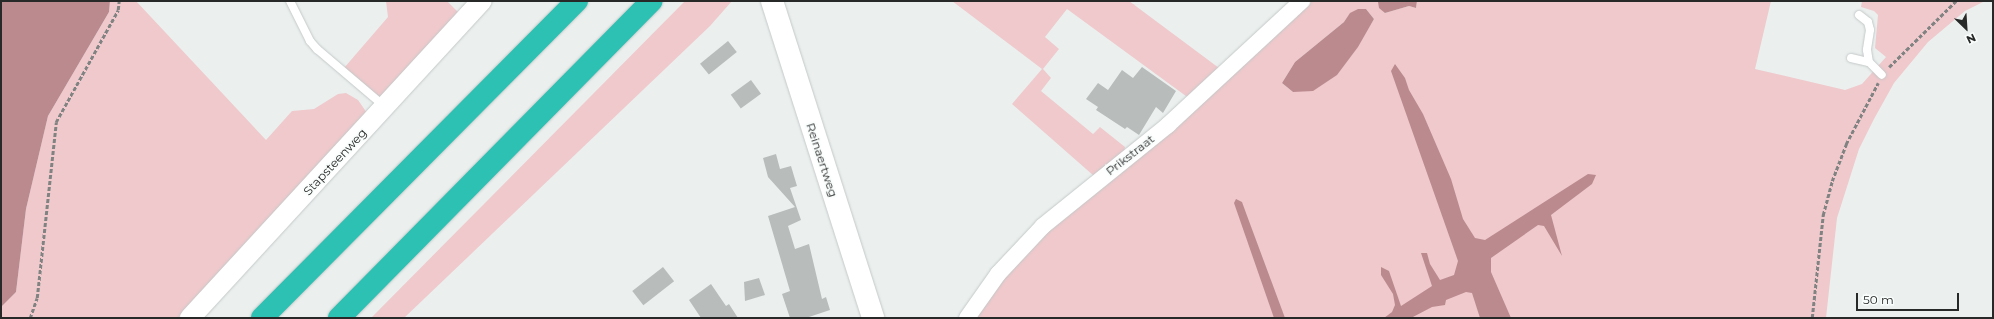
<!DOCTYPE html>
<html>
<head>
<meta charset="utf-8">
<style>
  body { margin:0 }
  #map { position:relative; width:1994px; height:319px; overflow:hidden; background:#ebf0ef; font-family:Montserrat,sans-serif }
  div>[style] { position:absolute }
  .green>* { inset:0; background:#efc9cc }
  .water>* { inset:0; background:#ba8a8f }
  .building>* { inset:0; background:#b8bdbc; transform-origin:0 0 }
  .path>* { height:2.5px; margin-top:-1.25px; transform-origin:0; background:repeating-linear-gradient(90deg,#808382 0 4px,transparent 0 6px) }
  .roads { filter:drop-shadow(0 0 1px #c4c9c8) drop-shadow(0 0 1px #c4c9c8) }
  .service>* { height:8px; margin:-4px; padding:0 4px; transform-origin:4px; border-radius:4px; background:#fff }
  .minor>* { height:16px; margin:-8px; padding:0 8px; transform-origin:8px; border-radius:8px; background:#fff }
  .tertiary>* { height:20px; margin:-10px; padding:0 10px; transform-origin:10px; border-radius:10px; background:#fff }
  .secondary>* { height:22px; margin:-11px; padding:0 11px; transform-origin:11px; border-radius:11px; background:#fff }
  .motorway>* { height:22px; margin:-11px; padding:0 11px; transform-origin:11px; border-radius:11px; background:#2cc1b3 }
  span { translate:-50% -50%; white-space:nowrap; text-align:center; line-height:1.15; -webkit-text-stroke:3.5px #f9fdfc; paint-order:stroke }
  .street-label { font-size:12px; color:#272828 }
  .frame { position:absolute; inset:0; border:2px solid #272828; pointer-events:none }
  .north { position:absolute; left:1946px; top:8px; width:40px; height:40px; -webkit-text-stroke:3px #f9fdfc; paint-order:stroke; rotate:155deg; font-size:11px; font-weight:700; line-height:16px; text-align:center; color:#272828 }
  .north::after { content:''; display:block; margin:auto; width:14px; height:18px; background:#272828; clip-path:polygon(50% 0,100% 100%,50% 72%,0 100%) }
  .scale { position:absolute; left:1856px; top:293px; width:103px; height:18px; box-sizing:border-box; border:2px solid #272828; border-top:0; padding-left:5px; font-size:12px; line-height:14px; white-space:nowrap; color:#272828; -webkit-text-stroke:3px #f9fdfc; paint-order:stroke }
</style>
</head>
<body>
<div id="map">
  <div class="green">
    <i style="clip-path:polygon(110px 1px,136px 1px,266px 140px,292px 111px,314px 109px,338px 94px,346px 93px,358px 100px,367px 113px,178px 318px,1px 318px,1px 307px,16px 292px,26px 209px,48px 116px,109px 12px)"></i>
    <i style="clip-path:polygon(386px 1px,447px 1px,460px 14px,381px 98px,344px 68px,388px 17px)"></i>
    <i style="clip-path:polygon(685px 1px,732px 1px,710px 26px,404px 318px,371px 318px)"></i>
    <i style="clip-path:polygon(evenodd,952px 1px,1129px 1px,1219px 68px,1296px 1px,1378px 1px,1385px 13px,1409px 6px,1416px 8px,1417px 1px,1771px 1px,1755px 69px,1845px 90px,1862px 84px,1886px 57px,1875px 48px,1878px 15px,1874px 11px,1861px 7px,1862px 1px,1985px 1px,1965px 11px,1928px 42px,1894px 83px,1874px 119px,1859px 149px,1837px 218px,1826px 318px,975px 318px,1012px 268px,1043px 234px,1190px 99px,1067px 9px,1045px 37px,1059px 49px,1043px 69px,1051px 78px,1041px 91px,1093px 134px,1100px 127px,1125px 147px,1124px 152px,1094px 176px,1012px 104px,1042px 69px,952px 1px,1366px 9px,1374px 19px,1351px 56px,1293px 92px,1282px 83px,1295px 62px,1344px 22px,1366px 9px)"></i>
  </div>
  <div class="water">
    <i style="clip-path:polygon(1px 1px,110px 1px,109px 12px,48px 116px,26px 209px,16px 292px,1px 307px)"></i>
    <i style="clip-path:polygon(1417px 1px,1416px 8px,1409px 6px,1385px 13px,1379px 8px,1378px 2px)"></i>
    <i style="clip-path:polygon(1358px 9px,1366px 9px,1374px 19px,1358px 47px,1337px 75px,1313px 91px,1293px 92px,1282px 83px,1295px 62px,1344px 22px,1350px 13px)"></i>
    <i style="clip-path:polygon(1395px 64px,1405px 78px,1409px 90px,1423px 114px,1451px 179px,1463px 219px,1475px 238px,1485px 240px,1588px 174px,1596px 175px,1592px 184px,1551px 215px,1562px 256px,1544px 226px,1538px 225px,1491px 258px,1491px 272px,1511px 318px,1480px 318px,1472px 293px,1466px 292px,1446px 300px,1445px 305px,1432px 307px,1411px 318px,1384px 318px,1392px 312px,1395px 305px,1393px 294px,1381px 275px,1381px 267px,1389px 271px,1401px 306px,1432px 286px,1421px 253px,1427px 253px,1430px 264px,1440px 280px,1454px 275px,1458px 261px,1391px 71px)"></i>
    <i style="clip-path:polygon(1236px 199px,1242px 202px,1246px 213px,1285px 318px,1274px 318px,1234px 203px)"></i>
  </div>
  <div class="building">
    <i style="left:728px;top:41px;width:14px;height:36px;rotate:51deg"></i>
    <i style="clip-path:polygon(1142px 67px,1176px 91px,1163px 113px,1156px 107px,1139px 135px,1127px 127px,1125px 129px,1096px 110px,1098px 107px,1086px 99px,1098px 83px,1108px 90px,1122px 70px,1133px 78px)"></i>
    <i style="left:751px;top:80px;width:17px;height:25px;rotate:54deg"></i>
    <i style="clip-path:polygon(776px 154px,780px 169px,791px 166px,797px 186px,790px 188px,801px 220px,788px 226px,795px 249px,809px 244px,822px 299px,826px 297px,830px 310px,806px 318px,790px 318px,782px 294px,790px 291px,768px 216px,795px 207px,768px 177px,763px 158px)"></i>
    <i style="left:663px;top:267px;width:18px;height:39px;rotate:52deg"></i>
    <i style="clip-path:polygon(759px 278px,765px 295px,745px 301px,744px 282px)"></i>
    <i style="clip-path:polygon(711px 284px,726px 306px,729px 304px,738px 318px,701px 318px,689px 300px)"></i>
  </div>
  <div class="path">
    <i style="left:1889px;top:67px;width:94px;rotate:-44.6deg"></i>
    <i style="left:30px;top:318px;width:21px;rotate:-71deg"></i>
    <i style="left:37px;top:298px;width:177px;rotate:-83.8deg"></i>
    <i style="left:56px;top:122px;width:128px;rotate:-61deg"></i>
    <i style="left:118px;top:10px;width:9px;rotate:-84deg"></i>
    <i style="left:1812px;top:318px;width:104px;rotate:-83.9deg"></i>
    <i style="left:1823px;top:215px;width:35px;rotate:-75deg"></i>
    <i style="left:1832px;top:181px;width:40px;rotate:-69deg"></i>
    <i style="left:1846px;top:144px;width:69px;rotate:-62.3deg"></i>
  </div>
  <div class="roads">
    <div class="service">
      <i style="left:290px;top:1px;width:45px;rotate:63.4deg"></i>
      <i style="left:310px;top:41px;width:11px;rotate:49deg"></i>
      <i style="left:317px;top:49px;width:88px;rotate:40.4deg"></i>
      <i style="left:1859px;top:15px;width:11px;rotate:38deg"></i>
      <i style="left:1868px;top:22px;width:8px;rotate:76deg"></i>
      <i style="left:1870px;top:30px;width:20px;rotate:99deg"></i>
      <i style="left:1867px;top:50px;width:12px;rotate:81deg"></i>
      <i style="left:1851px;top:58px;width:18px;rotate:13deg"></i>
      <i style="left:1869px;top:62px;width:18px;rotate:45deg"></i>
    </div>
    <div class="minor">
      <i style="left:967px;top:318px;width:54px;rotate:-54.8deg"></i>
      <i style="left:998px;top:274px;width:66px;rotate:-46.8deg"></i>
      <i style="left:1043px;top:226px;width:161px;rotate:-38.9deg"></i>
      <i style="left:1168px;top:125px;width:183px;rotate:-42.8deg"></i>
    </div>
    <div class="tertiary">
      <i style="left:190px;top:318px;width:431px;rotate:-47.4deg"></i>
    </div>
    <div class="secondary">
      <i style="left:772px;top:1px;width:333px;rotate:72.3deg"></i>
    </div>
    <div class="motorway">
      <i style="left:262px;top:318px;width:447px;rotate:-45.2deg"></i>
      <i style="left:339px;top:318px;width:445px;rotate:-45.4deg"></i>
    </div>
  </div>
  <div class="street-label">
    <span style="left:1130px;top:155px;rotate:-38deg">Prikstraat</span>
    <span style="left:822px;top:160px;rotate:72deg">Reinaertweg</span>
    <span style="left:335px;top:162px;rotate:-47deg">Stapsteenweg</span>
  </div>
  <div class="frame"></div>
  <div class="north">N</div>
  <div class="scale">50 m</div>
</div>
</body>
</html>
